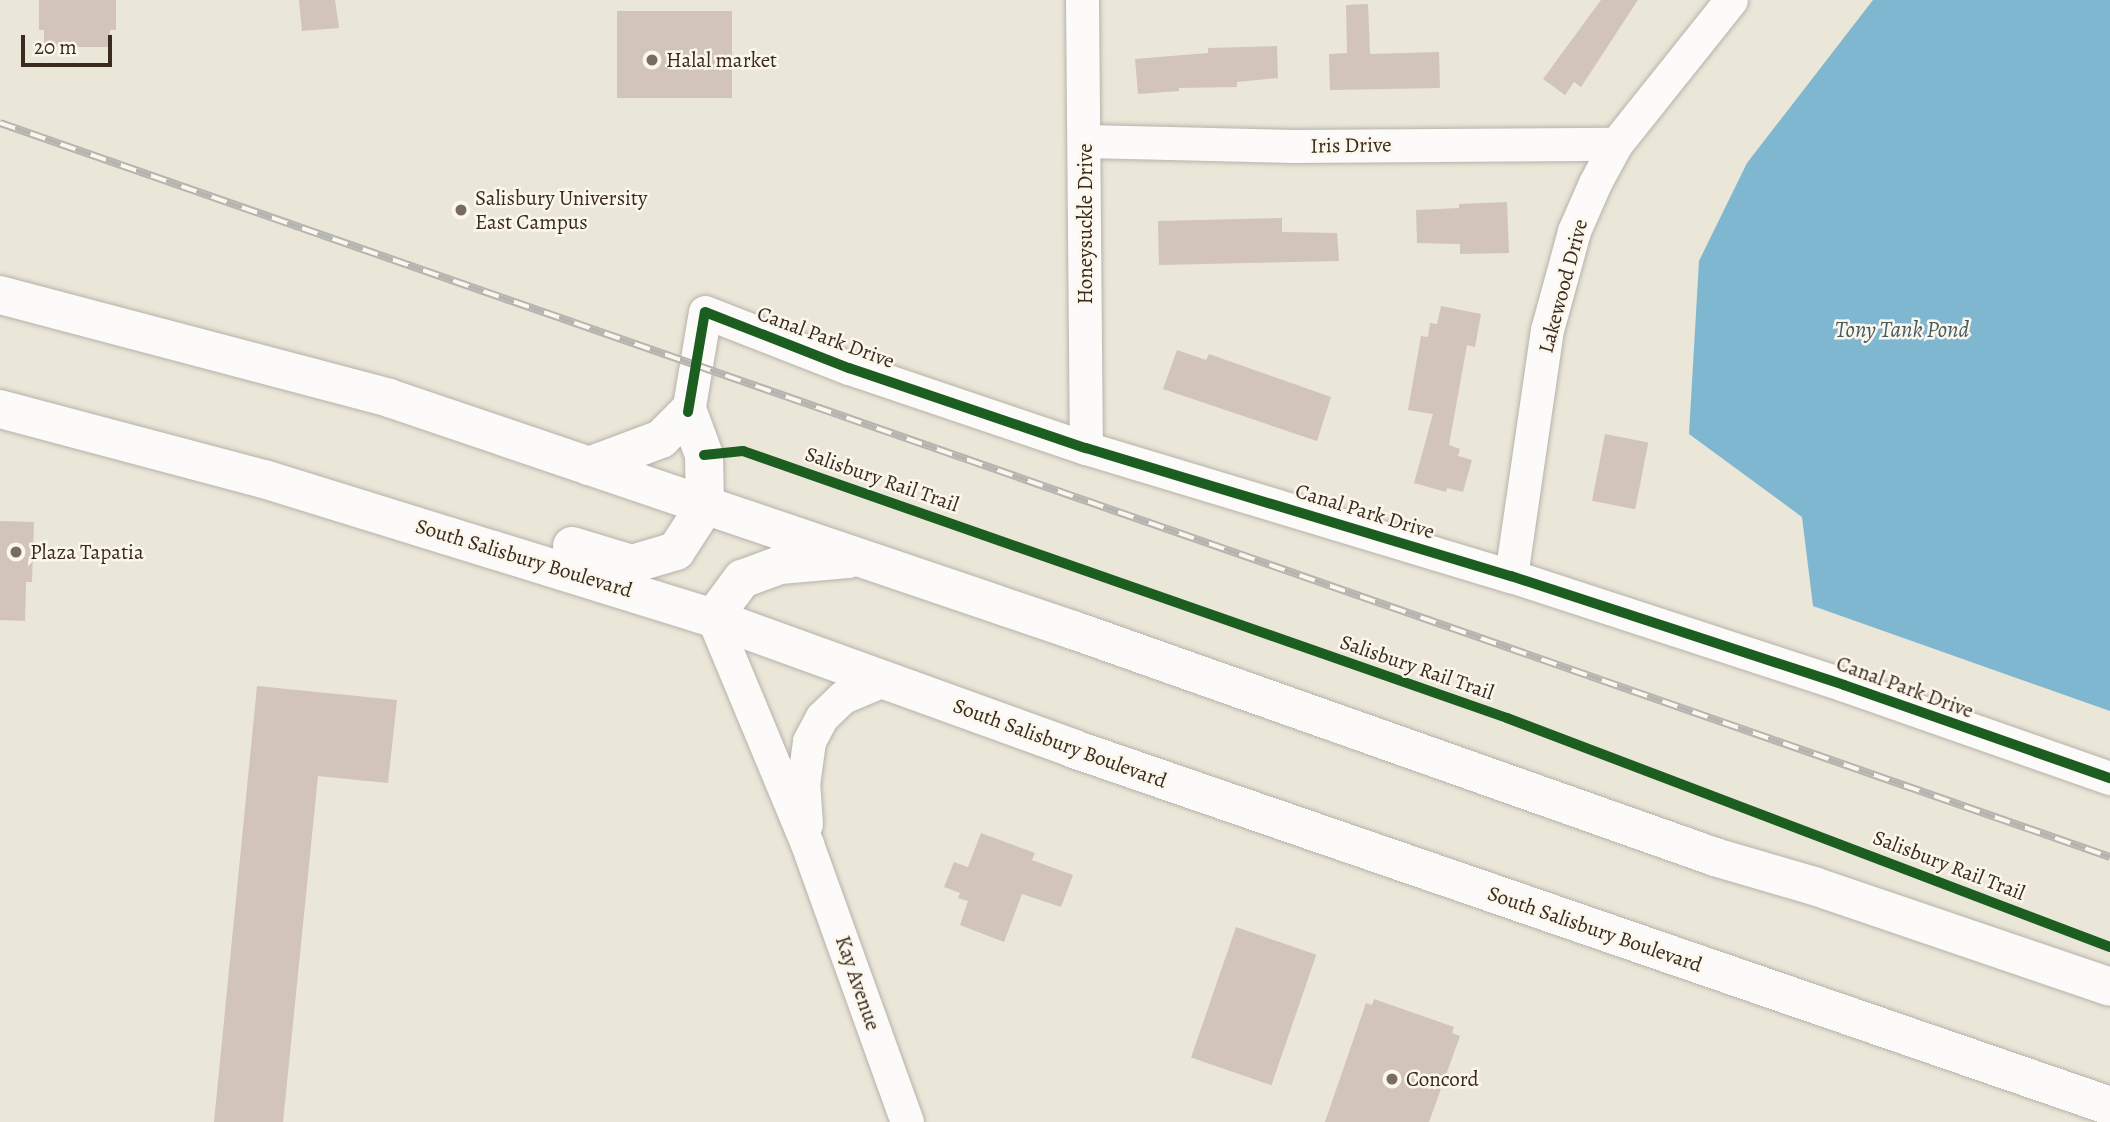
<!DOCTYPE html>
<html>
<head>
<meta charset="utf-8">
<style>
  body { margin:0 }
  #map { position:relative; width:2110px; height:1122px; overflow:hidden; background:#eae6d8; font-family:Alegreya,serif }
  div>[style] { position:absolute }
  .water>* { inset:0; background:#7fb7d0 }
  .building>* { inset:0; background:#d2c4b9; transform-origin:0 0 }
  .roads { filter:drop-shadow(0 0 2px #b6b2a9) drop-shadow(0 0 2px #b6b2a9) }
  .street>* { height:33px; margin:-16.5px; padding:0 16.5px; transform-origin:16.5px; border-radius:16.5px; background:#fcfbf9 }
  .primary>* { height:38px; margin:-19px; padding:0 19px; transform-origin:19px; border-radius:19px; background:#fcfbf9 }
  .rail>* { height:8px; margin-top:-4px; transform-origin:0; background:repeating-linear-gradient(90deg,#fbf7ec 0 16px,#b6b4b0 0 32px); box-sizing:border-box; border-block:2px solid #b6b4b0 }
  .cycleway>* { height:10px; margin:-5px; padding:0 5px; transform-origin:5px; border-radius:5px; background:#1b5e20 }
  .dots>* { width:19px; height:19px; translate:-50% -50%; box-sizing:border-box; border:4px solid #fbf7ec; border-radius:50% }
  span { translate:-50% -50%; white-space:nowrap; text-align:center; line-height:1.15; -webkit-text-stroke:5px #fbf7ec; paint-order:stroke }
  .poi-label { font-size:21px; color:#3b2a1e }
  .left { translate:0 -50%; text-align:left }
  .street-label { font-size:21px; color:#3b2a1e }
  .water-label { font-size:23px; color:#445a64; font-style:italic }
  .scale { position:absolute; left:21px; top:35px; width:91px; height:32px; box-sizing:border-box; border:4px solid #3b2a1e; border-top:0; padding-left:9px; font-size:21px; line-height:24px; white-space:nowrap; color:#3b2a1e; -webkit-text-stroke:5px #fbf7ec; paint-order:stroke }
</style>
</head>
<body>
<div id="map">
  <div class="water">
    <i style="clip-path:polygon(1873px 0,2110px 0,2110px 711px,1813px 606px,1802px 517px,1689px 434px,1699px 261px,1747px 163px)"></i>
  </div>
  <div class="building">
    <i style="clip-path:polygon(39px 0,116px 0,116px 30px,110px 30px,109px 47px,44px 47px,44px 30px,39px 30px)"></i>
    <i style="clip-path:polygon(299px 0,335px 0,339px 28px,302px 31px)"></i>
    <i style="clip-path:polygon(1601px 0,1638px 0,1581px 87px,1574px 82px,1565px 95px,1543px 79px)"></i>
    <i style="clip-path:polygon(1368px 4px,1370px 54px,1439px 52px,1440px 88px,1330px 90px,1329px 54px,1347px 53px,1346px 5px)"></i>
    <i style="left:617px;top:11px;width:115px;height:87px"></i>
    <i style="clip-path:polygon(1277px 46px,1278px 78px,1237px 82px,1237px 87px,1179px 88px,1179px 91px,1138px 94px,1135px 59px,1208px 53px,1208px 48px)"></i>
    <i style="clip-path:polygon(1507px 202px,1509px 253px,1460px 254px,1460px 244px,1417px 243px,1416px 210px,1459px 208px,1459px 204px)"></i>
    <i style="clip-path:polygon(1282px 218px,1282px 232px,1337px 233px,1339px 261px,1159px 265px,1158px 221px)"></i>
    <i style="clip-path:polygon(1441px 306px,1481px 314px,1475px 347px,1467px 345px,1449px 445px,1460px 449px,1458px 456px,1472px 460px,1463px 492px,1447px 488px,1446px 492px,1414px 483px,1433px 414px,1408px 410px,1421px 336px,1428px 337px,1430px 323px,1437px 324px)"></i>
    <i style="clip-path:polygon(1177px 350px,1206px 360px,1209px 354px,1331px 397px,1317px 441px,1163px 389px)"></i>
    <i style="left:1605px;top:434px;width:44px;height:68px;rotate:11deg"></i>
    <i style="clip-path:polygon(0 521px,34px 522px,32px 582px,26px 582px,25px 621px,0 620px)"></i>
    <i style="clip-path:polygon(257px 686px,397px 700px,388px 783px,318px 776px,283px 1122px,214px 1122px)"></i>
    <i style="clip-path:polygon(981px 833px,1035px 853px,1032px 860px,1073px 875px,1061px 907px,1022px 894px,1004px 942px,960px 925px,968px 901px,958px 898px,960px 893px,944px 887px,954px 862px,968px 867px)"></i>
    <i style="left:1236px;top:927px;width:85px;height:138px;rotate:19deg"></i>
    <i style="clip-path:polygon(1374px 999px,1454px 1027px,1452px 1033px,1460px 1036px,1429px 1122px,1325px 1122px,1366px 1003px,1372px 1005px)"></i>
  </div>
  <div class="roads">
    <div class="street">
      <i style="left:1082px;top:0;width:448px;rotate:89.5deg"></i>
      <i style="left:1086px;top:141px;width:207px;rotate:1.4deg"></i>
      <i style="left:1293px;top:146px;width:323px;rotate:-0.4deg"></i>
      <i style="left:688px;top:412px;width:101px;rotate:-80.4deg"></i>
      <i style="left:705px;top:312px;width:155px;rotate:21.3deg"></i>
      <i style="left:849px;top:368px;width:250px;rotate:18.7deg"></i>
      <i style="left:1086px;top:448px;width:444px;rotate:16.8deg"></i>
      <i style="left:1511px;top:576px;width:350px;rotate:18.1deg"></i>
      <i style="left:1844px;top:685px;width:282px;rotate:19.3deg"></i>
      <i style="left:1511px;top:576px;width:249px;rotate:-81.7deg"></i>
      <i style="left:1547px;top:330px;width:103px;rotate:-74.7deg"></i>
      <i style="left:1574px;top:231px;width:52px;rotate:-66.4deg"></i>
      <i style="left:1595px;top:183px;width:44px;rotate:-61.7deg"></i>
      <i style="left:1616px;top:144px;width:184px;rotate:-51.4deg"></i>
      <i style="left:713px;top:618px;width:245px;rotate:67.4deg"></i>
      <i style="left:807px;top:844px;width:295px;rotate:70.2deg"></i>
      <i style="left:806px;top:824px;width:39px;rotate:-94deg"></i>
      <i style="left:803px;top:785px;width:44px;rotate:-82.2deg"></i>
      <i style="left:809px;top:741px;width:27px;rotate:-62deg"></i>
      <i style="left:822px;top:717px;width:29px;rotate:-44deg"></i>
      <i style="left:843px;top:697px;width:43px;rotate:-23deg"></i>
    </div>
    <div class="primary">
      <i style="left:0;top:295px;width:402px;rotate:14.8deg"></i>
      <i style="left:389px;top:398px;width:722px;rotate:18.74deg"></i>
      <i style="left:1073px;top:630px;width:681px;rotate:19.47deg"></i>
      <i style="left:1715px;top:857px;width:103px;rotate:16.3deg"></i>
      <i style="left:1814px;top:886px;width:313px;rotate:18.8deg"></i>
      <i style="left:0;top:409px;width:273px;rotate:14.9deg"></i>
      <i style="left:264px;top:479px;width:470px;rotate:17.2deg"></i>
      <i style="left:713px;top:618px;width:384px;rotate:19.9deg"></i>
      <i style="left:1074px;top:749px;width:1096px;rotate:19.01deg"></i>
      <i style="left:572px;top:546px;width:63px;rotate:16.7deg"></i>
      <i style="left:632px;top:564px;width:46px;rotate:-16.5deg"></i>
      <i style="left:676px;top:551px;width:54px;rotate:-57.2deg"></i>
      <i style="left:705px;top:506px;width:51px;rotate:-91.1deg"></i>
      <i style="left:704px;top:455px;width:46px;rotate:-110.4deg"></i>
      <i style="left:688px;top:412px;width:38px;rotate:135deg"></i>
      <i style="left:661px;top:439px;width:77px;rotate:159.4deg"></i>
      <i style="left:713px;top:618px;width:49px;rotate:-53.4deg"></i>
      <i style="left:742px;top:579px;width:40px;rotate:-20.2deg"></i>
      <i style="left:780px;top:565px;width:68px;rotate:-5deg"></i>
    </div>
  </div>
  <div class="rail">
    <i style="left:0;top:123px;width:2234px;rotate:19.18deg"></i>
  </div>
  <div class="cycleway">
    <i style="left:688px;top:412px;width:101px;rotate:-80.4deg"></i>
    <i style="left:705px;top:312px;width:155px;rotate:21.3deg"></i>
    <i style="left:849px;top:368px;width:250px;rotate:18.7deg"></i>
    <i style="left:1086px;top:448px;width:444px;rotate:16.8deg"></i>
    <i style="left:1511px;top:576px;width:350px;rotate:18.1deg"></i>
    <i style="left:1844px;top:685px;width:282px;rotate:19.3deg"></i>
    <i style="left:704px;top:455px;width:39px;rotate:-6deg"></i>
    <i style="left:743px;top:451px;width:809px;rotate:19.26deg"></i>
    <i style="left:1507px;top:718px;width:645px;rotate:20.8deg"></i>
  </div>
  <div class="dots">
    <i style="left:652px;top:60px;background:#786c5f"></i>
    <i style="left:461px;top:210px;background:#786c5f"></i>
    <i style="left:16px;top:552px;background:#786c5f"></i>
    <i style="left:1392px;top:1079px;background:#786c5f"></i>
  </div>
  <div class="poi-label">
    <span class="left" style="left:666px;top:60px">Halal market</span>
    <span class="left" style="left:475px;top:210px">Salisbury University<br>East Campus</span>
    <span class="left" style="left:30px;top:552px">Plaza Tapatia</span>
    <span class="left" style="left:1406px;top:1079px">Concord</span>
  </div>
  <div class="street-label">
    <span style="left:1351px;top:145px;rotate:-1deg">Iris Drive</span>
    <span style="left:1085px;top:224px;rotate:-90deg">Honeysuckle Drive</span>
    <span style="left:1563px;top:286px;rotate:-75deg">Lakewood Drive</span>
    <span style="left:826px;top:337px;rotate:20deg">Canal Park Drive</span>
    <span style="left:882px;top:479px;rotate:19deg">Salisbury Rail Trail</span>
    <span style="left:1365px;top:511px;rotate:17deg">Canal Park Drive</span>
    <span style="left:524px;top:558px;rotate:17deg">South Salisbury Boulevard</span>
    <span style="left:1417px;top:667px;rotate:19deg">Salisbury Rail Trail</span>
    <span style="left:1905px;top:687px;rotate:20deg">Canal Park Drive</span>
    <span style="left:1060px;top:743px;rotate:20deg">South Salisbury Boulevard</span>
    <span style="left:1949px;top:865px;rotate:21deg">Salisbury Rail Trail</span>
    <span style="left:1595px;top:929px;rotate:19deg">South Salisbury Boulevard</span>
    <span style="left:858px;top:983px;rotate:71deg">Kay Avenue</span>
  </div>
  <div class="water-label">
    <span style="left:1902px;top:330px">Tony Tank Pond</span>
  </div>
  <div class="scale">20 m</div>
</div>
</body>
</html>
